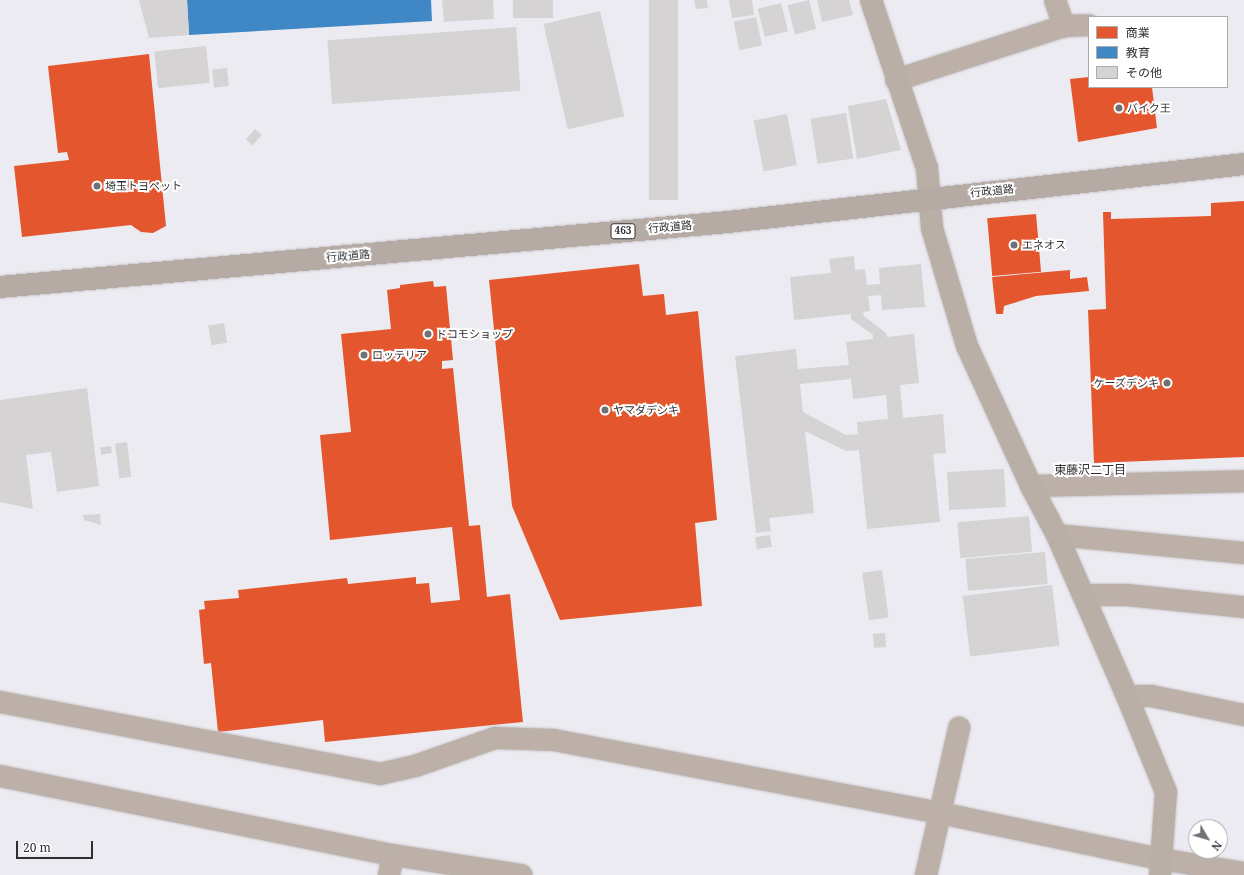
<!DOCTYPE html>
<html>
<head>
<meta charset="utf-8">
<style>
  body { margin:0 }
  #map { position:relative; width:1244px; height:875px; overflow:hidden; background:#ecebf1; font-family:"Noto Serif","Noto Sans JP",serif }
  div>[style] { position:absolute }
  .shops>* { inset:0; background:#e4572e; transform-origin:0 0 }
  .schools>* { inset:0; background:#3f88c5 }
  .building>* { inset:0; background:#d5d3d4; transform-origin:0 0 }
  .roads { filter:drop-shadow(0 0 1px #c7c6ca) drop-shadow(0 0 1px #c7c6ca) }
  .street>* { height:22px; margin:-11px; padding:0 11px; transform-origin:11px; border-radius:11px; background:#bcb0a8 }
  .secondary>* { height:22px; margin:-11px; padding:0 11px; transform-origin:11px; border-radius:11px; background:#baafa6 }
  .highway>* { height:22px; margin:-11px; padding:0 11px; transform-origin:11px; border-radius:11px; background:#b6aba4 }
  .dots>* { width:11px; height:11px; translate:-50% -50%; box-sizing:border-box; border:2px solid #fff; border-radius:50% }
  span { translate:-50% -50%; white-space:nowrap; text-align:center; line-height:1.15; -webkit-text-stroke:4px #fff; paint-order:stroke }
  .shield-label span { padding:1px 3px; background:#fff; border:1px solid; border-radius:3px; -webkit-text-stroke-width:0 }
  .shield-label { font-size:10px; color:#2f2f32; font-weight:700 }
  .poi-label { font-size:11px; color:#2f2f32 }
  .left { translate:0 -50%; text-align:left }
  .right { translate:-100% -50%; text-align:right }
  .street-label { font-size:11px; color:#2f2f32 }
  .neighbourhood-label { font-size:12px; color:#2f2f32 }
  .legend { position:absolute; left:1088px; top:16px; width:140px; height:72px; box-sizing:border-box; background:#fff; border:1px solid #acacad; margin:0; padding:5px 7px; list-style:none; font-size:12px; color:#2f2f32 }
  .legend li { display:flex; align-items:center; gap:8px; height:20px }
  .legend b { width:20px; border:1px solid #acacad }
  .north { position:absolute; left:1188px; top:819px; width:40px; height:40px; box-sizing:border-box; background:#fff; border:1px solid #acacad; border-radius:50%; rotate:128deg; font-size:11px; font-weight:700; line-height:16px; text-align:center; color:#2f2f32 }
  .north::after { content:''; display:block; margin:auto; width:14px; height:18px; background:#717175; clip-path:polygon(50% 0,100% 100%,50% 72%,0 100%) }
  .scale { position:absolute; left:16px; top:841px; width:77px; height:18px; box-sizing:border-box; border:2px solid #2f2f32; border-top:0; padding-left:5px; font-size:12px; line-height:14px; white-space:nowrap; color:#2f2f32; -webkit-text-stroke:3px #fff; paint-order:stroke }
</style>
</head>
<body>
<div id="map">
  <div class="shops">
    <i style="clip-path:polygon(149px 54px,166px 226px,153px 233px,141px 232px,131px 225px,22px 237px,14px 166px,69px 160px,67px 152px,58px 153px,48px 66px)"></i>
    <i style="clip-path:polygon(1089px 77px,1089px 87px,1152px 87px,1157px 128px,1078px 142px,1070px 79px)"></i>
    <i style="clip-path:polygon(1244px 201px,1244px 457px,1094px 463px,1088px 310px,1106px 309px,1103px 212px,1111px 212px,1111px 219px,1211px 216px,1211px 203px)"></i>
    <i style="left:1036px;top:214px;width:58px;height:49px;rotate:85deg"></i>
    <i style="clip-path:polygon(639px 264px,643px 296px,664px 294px,666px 315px,698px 311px,717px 520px,695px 523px,702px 606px,560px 620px,512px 506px,489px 280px)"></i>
    <i style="clip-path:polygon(1070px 270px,1070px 279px,1087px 277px,1089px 291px,1036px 296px,1004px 306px,1003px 314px,996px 314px,992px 277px)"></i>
    <i style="clip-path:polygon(433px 281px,434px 287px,446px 286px,453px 360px,442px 361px,442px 369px,453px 368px,469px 526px,480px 525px,487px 597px,510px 594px,523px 722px,325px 742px,323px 720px,218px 732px,211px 663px,204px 664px,199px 610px,205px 609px,204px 601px,239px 598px,238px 590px,347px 578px,348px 584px,416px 577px,416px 584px,429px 583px,431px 603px,460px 600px,452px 527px,330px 540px,320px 435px,351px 432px,341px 334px,391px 329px,387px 290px,400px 288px,400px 285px)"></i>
  </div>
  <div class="schools">
    <i style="clip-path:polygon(187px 0,431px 0,432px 21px,189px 35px)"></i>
  </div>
  <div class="building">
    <i style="clip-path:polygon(139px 0,187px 0,189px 35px,149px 38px)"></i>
    <i style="clip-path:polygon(442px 0,493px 0,494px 19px,444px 22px)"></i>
    <i style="left:513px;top:0;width:40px;height:18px"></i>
    <i style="left:649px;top:0;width:29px;height:200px"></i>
    <i style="clip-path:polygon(694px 0,707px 0,708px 8px,696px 9px)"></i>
    <i style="clip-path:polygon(729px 0,752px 0,754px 15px,732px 18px)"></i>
    <i style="left:809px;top:0;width:30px;height:22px;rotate:76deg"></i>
    <i style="clip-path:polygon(817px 0,849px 0,853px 15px,822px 22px)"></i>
    <i style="left:781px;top:3px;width:29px;height:24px;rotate:76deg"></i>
    <i style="left:600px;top:11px;width:108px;height:58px;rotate:77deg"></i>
    <i style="left:756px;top:17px;width:29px;height:23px;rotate:78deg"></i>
    <i style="left:516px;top:27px;width:64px;height:189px;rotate:86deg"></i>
    <i style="left:206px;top:46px;width:37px;height:52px;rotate:84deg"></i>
    <i style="left:227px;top:68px;width:18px;height:15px;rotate:84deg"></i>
    <i style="clip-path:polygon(886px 99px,901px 150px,857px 159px,848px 106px)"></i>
    <i style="left:846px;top:113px;width:46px;height:36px;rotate:81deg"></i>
    <i style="left:787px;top:114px;width:52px;height:34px;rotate:79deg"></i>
    <i style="left:255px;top:129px;width:9px;height:14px;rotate:41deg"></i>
    <i style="clip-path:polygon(evenodd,854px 256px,855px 270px,865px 269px,867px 285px,880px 284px,879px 268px,921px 264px,925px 307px,882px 310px,881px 295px,868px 296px,870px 311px,863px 312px,864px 316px,886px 333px,887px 337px,914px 334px,919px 383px,900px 385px,903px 418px,943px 414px,946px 453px,933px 454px,940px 522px,867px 529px,859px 450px,846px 451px,805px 431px,814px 513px,769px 518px,771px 531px,756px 533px,735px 356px,796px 349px,798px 369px,849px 365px,846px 342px,873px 339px,873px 335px,851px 319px,851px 314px,794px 320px,790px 277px,831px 273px,829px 259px,854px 256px,851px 379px,853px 399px,886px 395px,888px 419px,857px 422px,858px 434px,846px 435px,803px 412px,800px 384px,851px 379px)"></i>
    <i style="left:224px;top:323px;width:20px;height:16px;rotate:81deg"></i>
    <i style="clip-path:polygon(87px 388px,99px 486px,57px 492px,51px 452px,26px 455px,33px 509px,0 502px,0 400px)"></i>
    <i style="left:127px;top:442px;width:35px;height:12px;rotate:83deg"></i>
    <i style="left:111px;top:446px;width:7px;height:11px;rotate:82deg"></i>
    <i style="left:1004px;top:469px;width:38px;height:57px;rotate:87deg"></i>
    <i style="clip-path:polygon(100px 514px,101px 525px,84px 520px,83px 515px)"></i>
    <i style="left:1029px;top:516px;width:36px;height:72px;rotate:85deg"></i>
    <i style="left:770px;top:535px;width:12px;height:15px;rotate:81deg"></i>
    <i style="left:1045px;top:552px;width:32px;height:80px;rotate:85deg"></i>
    <i style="left:882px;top:570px;width:48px;height:20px;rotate:82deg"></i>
    <i style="left:1052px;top:585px;width:61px;height:90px;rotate:83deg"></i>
    <i style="left:885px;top:633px;width:14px;height:12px;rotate:86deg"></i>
  </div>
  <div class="roads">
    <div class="street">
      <i style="left:1055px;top:0;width:28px;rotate:71deg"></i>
      <i style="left:896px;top:80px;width:176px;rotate:-17.8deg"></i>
      <i style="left:1064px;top:26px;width:25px;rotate:-2deg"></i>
      <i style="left:1031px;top:486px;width:213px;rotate:-1.3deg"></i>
      <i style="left:1057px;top:535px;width:188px;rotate:5.5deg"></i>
      <i style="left:1083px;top:595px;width:44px"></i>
      <i style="left:1127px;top:595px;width:118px;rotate:5.9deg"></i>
      <i style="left:1127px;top:696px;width:24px"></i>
      <i style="left:1151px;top:696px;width:95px;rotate:11.5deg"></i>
      <i style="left:0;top:702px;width:387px;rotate:10.7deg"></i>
      <i style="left:380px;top:774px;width:39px;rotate:-13deg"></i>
      <i style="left:418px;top:765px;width:82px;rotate:-19.3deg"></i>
      <i style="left:495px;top:738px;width:59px;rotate:1.9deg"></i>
      <i style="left:554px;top:740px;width:393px;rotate:10.7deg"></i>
      <i style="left:940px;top:813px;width:226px;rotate:11.8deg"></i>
      <i style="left:1161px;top:859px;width:84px;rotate:9.6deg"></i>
      <i style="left:0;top:776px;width:401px;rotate:11.4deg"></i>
      <i style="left:393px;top:855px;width:130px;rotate:8.9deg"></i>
      <i style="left:389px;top:875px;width:20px;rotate:-79deg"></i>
      <i style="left:926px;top:875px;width:151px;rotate:-77.3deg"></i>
    </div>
    <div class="secondary">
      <i style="left:871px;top:0;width:177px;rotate:71.6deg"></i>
      <i style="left:927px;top:168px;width:60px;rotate:85.2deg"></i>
      <i style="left:932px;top:228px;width:123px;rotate:73.5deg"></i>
      <i style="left:967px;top:346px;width:154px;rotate:65.4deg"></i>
      <i style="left:1031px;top:486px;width:55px;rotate:62deg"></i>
      <i style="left:1057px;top:535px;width:176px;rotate:66.5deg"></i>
      <i style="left:1127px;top:696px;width:104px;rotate:67.9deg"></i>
      <i style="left:1166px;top:792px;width:83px;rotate:94.1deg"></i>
    </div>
    <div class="highway">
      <i style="left:0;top:287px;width:731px;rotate:-5.1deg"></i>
      <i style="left:728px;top:222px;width:519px;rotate:-6.41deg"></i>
    </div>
  </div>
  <div class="dots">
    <i style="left:1119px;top:108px;background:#717175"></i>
    <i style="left:97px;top:186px;background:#717175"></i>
    <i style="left:1014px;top:245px;background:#717175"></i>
    <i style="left:428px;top:334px;background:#717175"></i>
    <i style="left:364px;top:355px;background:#717175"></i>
    <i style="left:1167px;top:383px;background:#717175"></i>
    <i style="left:605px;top:410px;background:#717175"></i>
  </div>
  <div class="shield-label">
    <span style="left:623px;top:231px">463</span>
  </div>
  <div class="poi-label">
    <span class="left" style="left:1127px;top:108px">バイク王</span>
    <span class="left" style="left:105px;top:186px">埼玉トヨペット</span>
    <span class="left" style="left:1022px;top:245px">エネオス</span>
    <span class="left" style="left:436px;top:334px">ドコモショップ</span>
    <span class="left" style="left:372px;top:355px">ロッテリア</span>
    <span class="right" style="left:1159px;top:383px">ケーズデンキ</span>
    <span class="left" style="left:613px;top:410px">ヤマダデンキ</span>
  </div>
  <div class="street-label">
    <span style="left:992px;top:191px;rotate:-6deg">行政道路</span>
    <span style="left:670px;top:227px;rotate:-5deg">行政道路</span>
    <span style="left:348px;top:256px;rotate:-5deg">行政道路</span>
  </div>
  <div class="neighbourhood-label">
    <span style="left:1090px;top:470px">東藤沢二丁目</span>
  </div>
  <ul class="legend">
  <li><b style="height:11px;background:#e4572e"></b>商業</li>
  <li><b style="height:11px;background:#3f88c5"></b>教育</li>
  <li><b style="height:11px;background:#d5d3d4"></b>その他</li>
  </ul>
  <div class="north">N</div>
  <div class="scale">20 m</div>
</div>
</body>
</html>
